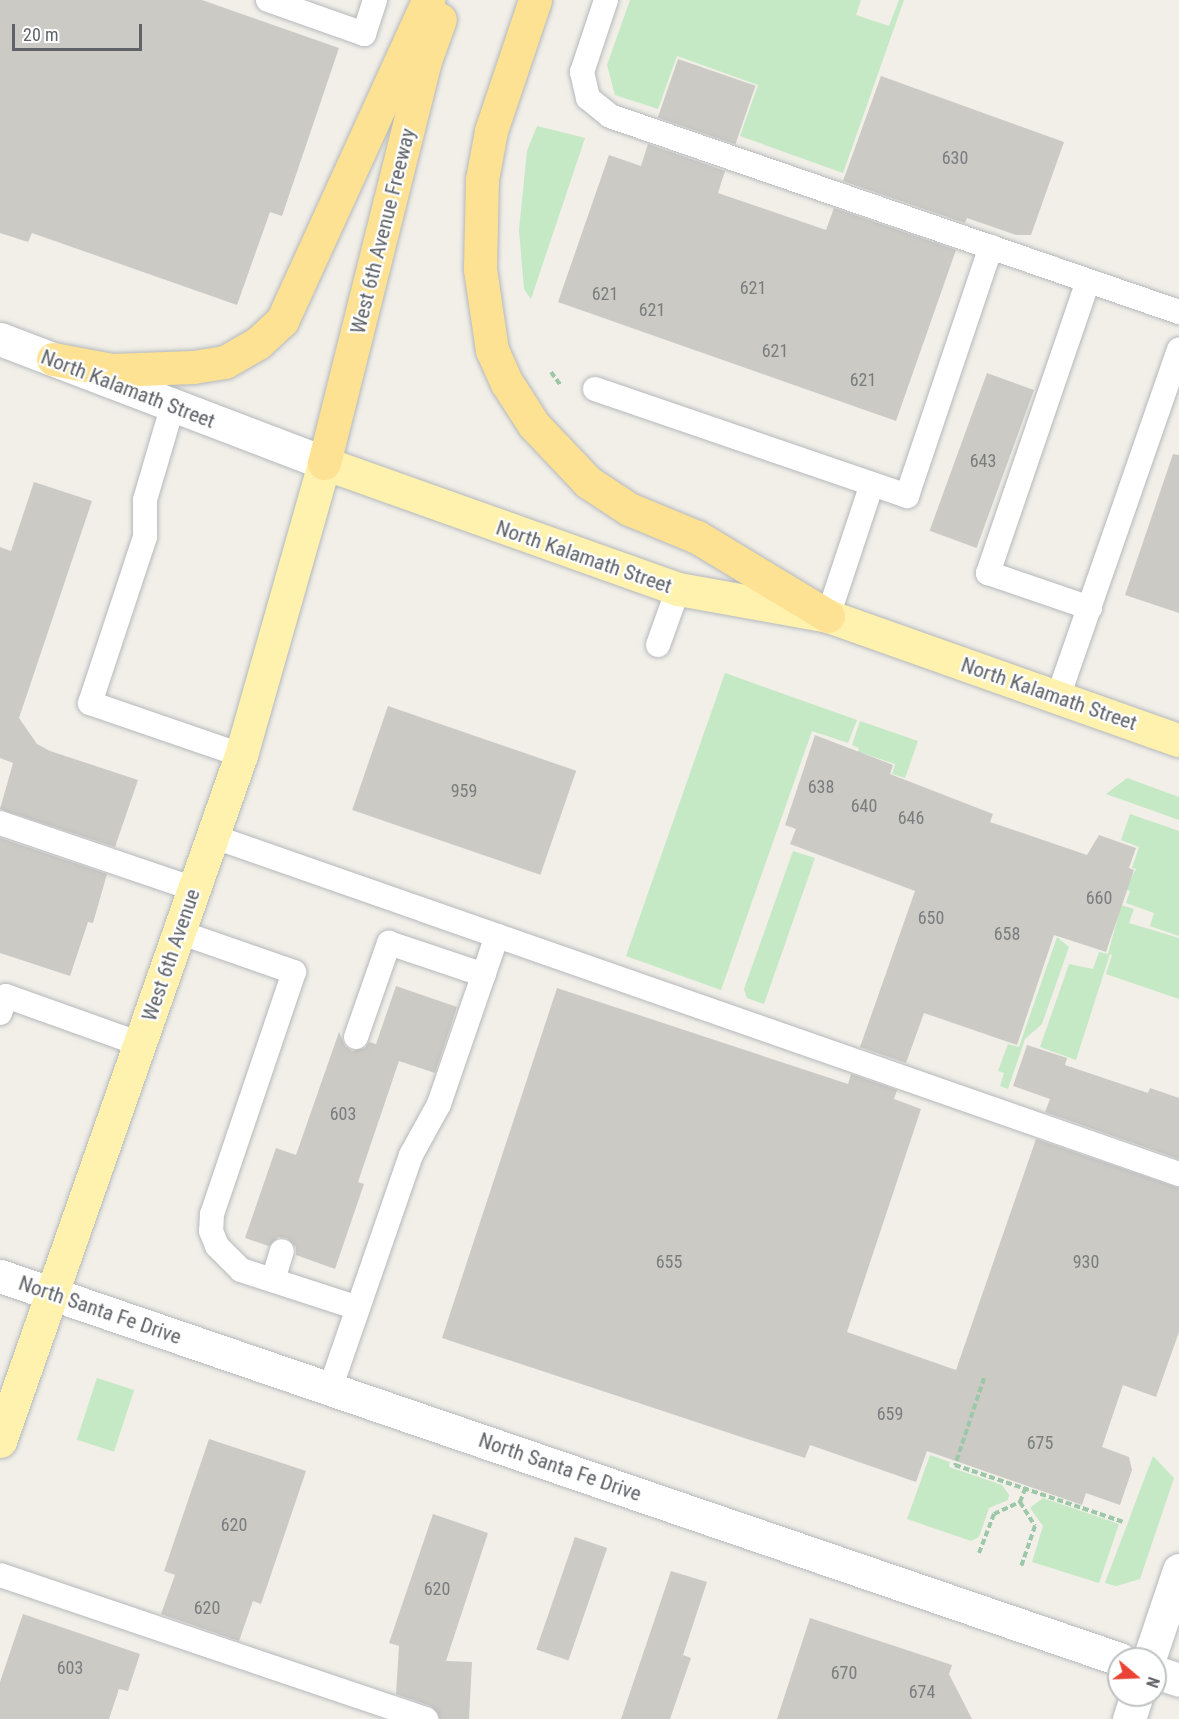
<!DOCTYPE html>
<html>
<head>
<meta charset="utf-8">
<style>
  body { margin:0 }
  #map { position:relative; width:1179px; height:1719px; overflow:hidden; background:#f1efe8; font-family:"Roboto Condensed",sans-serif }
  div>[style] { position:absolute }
  .green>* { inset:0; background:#c5e8c5; transform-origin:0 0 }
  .building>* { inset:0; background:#cccac5; transform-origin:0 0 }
  .path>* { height:4px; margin-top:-2px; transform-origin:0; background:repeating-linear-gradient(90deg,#9cc7a9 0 6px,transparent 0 9px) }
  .roads { filter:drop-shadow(0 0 2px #b5b8bc) drop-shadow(0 0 2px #b5b8bc) }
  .service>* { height:24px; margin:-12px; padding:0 12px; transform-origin:12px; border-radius:12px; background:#fff }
  .tertiary>* { height:33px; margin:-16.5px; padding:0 16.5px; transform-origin:16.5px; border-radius:16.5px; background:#fff }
  .secondary>* { height:33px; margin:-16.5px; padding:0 16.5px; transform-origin:16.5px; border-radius:16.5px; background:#fff }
  .primary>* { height:33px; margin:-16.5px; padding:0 16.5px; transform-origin:16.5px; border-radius:16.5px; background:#fff2af }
  .motorway>* { height:33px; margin:-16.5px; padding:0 16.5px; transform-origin:16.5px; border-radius:16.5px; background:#fde293 }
  span { translate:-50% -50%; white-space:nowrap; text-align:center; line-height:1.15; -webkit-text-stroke:4.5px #fff; paint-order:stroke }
  .number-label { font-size:18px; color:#7a7d7f }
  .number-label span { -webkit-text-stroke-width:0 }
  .street-label { font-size:21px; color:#5f6368 }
  .north { position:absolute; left:1107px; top:1647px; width:60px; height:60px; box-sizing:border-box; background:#fff; border:2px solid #bfc1c3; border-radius:50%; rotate:109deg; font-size:16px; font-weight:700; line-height:24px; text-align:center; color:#5f6368 }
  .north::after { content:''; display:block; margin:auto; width:21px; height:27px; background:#ea4335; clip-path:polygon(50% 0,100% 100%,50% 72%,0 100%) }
  .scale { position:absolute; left:12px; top:24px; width:130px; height:27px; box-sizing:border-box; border:3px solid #5f6368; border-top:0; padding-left:8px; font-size:18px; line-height:21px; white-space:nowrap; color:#5f6368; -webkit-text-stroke:4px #fff; paint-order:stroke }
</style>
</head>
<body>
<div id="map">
  <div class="green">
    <i style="clip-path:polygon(630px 0,861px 0,856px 15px,889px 26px,899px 0,904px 0,843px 173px,740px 136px,758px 85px,677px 56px,658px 109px,615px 95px,607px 65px)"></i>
    <i style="clip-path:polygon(537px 126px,585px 138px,531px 299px,524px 289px,519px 230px,527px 151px)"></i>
    <i style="clip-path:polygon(725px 673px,857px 720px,848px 743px,812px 731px,721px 990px,626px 956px)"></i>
    <i style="clip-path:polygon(860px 721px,918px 741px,905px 778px,892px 774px,895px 764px,862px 753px,854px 763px,859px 748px,852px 745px)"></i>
    <i style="clip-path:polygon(1127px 778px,1179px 797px,1179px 820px,1106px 794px)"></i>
    <i style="clip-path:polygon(1130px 814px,1179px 831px,1179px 936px,1150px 926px,1154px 913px,1126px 903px,1130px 891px,1125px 889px,1136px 869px,1132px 868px,1139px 847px,1121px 840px)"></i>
    <i style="clip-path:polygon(793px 851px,815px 858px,764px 1004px,747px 998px,744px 989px)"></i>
    <i style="clip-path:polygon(1121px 905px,1134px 909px,1129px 923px,1179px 938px,1179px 999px,1106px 974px,1112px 955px,1110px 954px,1076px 1060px,1040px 1047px,1069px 964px,1093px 969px,1099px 952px,1108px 954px)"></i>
    <i style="clip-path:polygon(1057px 937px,1069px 947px,1042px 1024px,1025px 1039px,1008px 1089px,1000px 1086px,1004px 1073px,998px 1071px,1008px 1044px,1019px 1047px)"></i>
    <i style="left:97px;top:1378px;width:39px;height:65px;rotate:18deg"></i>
    <i style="clip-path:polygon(930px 1455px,950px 1462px,949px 1467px,1002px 1485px,1009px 1495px,1008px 1500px,989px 1508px,979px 1537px,971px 1541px,907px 1519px)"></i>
    <i style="clip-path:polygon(1153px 1456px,1174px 1478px,1140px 1579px,1116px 1586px,1105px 1583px)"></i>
    <i style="clip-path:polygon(1043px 1498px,1119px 1524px,1099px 1583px,1032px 1562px,1043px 1526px,1030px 1508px)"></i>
  </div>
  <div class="building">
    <i style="clip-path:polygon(0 0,202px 0,339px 48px,282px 216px,270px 212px,237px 305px,32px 233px,28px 242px,0 233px)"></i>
    <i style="left:678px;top:59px;width:82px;height:62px;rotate:19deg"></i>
    <i style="clip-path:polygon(881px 76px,1064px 142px,1031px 235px,1016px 235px,967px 218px,965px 223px,843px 181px)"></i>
    <i style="clip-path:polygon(648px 144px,725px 171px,718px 193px,826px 230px,834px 208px,956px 250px,896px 421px,558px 302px,609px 155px,641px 166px)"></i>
    <i style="left:987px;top:373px;width:50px;height:168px;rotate:20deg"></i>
    <i style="clip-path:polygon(1173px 454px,1179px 455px,1179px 613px,1125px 595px)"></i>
    <i style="clip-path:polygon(34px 482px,92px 501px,19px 718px,37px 744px,50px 751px,138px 780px,115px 847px,0 809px,13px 763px,0 758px,0 547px,11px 551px)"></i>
    <i style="left:388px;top:706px;width:199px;height:110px;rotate:19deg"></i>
    <i style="clip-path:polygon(815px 735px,893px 765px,890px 774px,993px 814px,990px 822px,1087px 855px,1099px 835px,1136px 848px,1129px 868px,1134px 870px,1106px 952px,1054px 935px,1017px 1045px,924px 1013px,906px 1063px,860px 1047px,915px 891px,790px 844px,796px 829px,785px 825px)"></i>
    <i style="clip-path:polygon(0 838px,107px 874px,93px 923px,88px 922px,70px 976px,0 953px)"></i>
    <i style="clip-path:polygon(396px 986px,457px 1007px,435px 1073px,399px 1061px,358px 1182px,364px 1184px,335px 1269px,296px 1255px,296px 1247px,287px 1238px,278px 1237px,269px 1246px,245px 1238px,276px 1148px,296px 1155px,339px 1032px,345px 1046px,352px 1051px,365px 1048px,369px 1042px,376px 1044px)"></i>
    <i style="clip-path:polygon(557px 988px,848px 1084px,851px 1074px,897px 1090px,894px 1099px,921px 1109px,847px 1332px,956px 1370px,1036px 1139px,1179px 1188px,1179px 1332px,1156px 1397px,1123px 1385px,1102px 1447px,1129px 1457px,1132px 1470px,1120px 1505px,1086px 1493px,1082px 1505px,927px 1451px,916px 1482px,810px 1445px,805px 1458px,442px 1338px)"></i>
    <i style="clip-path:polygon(1027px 1045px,1067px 1058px,1065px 1065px,1148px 1093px,1150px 1088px,1179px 1098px,1179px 1159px,1045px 1112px,1050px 1099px,1013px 1086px)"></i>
    <i style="clip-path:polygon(209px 1439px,306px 1471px,261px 1604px,253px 1601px,239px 1641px,161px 1614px,175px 1575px,164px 1571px)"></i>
    <i style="clip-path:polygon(433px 1514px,488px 1533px,446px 1661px,472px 1662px,469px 1719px,440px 1719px,431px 1706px,396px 1694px,399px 1646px,389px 1643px)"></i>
    <i style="left:575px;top:1537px;width:34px;height:119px;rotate:19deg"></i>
    <i style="clip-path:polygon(671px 1571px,707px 1582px,683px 1655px,691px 1658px,670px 1719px,621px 1719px)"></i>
    <i style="clip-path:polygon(23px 1614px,140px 1654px,128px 1691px,119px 1689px,109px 1719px,0 1719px,0 1682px)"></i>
    <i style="clip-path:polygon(810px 1618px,952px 1665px,949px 1674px,972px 1719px,777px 1719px)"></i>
  </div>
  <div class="path">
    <i style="left:551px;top:372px;width:17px;rotate:54deg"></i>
    <i style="left:984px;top:1378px;width:92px;rotate:108.4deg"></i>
    <i style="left:955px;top:1465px;width:177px;rotate:18.7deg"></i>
    <i style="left:1020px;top:1502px;width:28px;rotate:58deg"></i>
    <i style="left:1035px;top:1526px;width:43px;rotate:108.9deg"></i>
    <i style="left:979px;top:1553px;width:42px;rotate:-69deg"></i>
    <i style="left:994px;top:1514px;width:29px;rotate:-25deg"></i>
    <i style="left:1020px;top:1502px;width:14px;rotate:-69deg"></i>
  </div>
  <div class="roads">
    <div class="service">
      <i style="left:268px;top:0;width:102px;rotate:19.5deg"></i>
      <i style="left:364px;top:34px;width:36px;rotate:-72deg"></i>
      <i style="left:606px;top:0;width:76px;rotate:108.4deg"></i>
      <i style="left:582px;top:72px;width:27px;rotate:77deg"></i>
      <i style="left:588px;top:98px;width:28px;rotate:39deg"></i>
      <i style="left:610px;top:116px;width:602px;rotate:19.01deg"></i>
      <i style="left:1088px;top:281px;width:309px;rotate:108.9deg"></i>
      <i style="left:988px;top:573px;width:108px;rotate:18.9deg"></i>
      <i style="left:595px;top:389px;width:330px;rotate:18.9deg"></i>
      <i style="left:907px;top:496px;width:263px;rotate:-71.4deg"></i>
      <i style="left:172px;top:408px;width:96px;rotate:106.4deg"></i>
      <i style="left:145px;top:500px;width:37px;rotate:90deg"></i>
      <i style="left:145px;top:537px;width:175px;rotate:108.3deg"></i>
      <i style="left:90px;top:703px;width:160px;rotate:19deg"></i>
      <i style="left:828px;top:616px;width:139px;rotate:-71.6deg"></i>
      <i style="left:658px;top:645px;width:59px;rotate:-70.3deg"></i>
      <i style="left:1058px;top:697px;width:368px;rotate:-70.8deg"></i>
      <i style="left:0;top:823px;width:205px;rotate:18.8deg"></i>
      <i style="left:212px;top:836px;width:1024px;rotate:19.27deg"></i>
      <i style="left:179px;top:932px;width:122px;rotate:19.2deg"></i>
      <i style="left:294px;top:972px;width:256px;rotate:108.7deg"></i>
      <i style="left:212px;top:1214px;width:17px;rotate:93deg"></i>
      <i style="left:211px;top:1231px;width:16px;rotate:68deg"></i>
      <i style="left:217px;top:1246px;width:34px;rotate:45deg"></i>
      <i style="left:241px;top:1270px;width:123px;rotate:18deg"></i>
      <i style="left:0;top:1013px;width:18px;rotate:-71deg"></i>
      <i style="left:6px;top:996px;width:142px;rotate:19.7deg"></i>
      <i style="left:356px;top:1037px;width:100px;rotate:-70.7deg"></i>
      <i style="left:389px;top:943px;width:100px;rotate:18.6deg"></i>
      <i style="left:273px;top:1280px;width:30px;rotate:-73deg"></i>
      <i style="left:330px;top:1389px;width:248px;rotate:-70.9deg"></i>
      <i style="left:411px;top:1155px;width:58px;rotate:-61.2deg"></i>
      <i style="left:439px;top:1104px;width:178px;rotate:-71deg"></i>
      <i style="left:0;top:1575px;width:450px;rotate:18.7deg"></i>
    </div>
    <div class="tertiary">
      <i style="left:1149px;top:1659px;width:94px;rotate:-71.4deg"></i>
      <i style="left:1129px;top:1719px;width:25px;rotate:-72deg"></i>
    </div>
    <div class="secondary">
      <i style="left:0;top:339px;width:347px;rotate:20.9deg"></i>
      <i style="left:0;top:1276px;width:1183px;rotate:18.89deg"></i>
      <i style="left:1155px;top:1672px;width:25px;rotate:18deg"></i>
    </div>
    <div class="primary">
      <i style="left:0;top:1441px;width:727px;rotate:-70.64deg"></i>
      <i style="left:241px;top:755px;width:304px;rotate:-74.1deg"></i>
      <i style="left:324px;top:463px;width:376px;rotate:19.6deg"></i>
      <i style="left:678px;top:589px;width:152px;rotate:10.2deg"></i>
      <i style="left:828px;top:616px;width:372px;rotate:19.5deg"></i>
    </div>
    <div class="motorway">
      <i style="left:535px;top:0;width:138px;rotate:108.6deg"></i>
      <i style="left:491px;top:131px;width:49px;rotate:100.6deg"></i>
      <i style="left:482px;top:179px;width:90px;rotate:91.3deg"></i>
      <i style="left:480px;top:269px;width:82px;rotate:81.6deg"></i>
      <i style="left:492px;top:350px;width:36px;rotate:66deg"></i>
      <i style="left:507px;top:383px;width:50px;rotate:57.3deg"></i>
      <i style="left:534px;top:425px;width:79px;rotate:46.5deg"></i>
      <i style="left:588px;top:482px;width:49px;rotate:33.4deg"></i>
      <i style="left:629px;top:509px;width:74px;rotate:22.4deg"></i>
      <i style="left:697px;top:537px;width:153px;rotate:31.1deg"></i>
      <i style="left:53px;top:359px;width:60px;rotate:10.6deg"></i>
      <i style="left:112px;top:370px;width:81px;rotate:-2.1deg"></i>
      <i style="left:193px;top:367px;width:32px;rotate:-9deg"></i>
      <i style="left:225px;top:362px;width:38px;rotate:-30deg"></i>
      <i style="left:258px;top:343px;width:33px;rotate:-43deg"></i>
      <i style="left:282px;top:321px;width:353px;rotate:-65.5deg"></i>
      <i style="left:324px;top:463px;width:418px;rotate:-75.9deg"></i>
      <i style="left:426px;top:58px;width:41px;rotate:-70.3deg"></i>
    </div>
  </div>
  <div class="number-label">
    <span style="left:955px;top:158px">630</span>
    <span style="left:753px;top:288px">621</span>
    <span style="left:605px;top:294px">621</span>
    <span style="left:652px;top:310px">621</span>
    <span style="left:775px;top:351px">621</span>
    <span style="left:863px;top:380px">621</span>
    <span style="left:983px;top:461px">643</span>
    <span style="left:821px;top:787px">638</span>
    <span style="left:464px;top:791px">959</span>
    <span style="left:864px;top:806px">640</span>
    <span style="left:911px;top:818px">646</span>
    <span style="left:1099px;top:898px">660</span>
    <span style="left:931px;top:918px">650</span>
    <span style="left:1007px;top:934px">658</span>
    <span style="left:343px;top:1114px">603</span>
    <span style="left:669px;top:1262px">655</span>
    <span style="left:1086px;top:1262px">930</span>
    <span style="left:890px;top:1414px">659</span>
    <span style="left:1040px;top:1443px">675</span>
    <span style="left:234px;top:1525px">620</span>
    <span style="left:437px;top:1589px">620</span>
    <span style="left:207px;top:1608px">620</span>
    <span style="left:70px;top:1668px">603</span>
    <span style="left:844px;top:1673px">670</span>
    <span style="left:922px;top:1692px">674</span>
  </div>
  <div class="street-label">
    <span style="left:383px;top:231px;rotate:-76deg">West 6th Avenue Freeway</span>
    <span style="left:128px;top:389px;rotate:21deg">North Kalamath Street</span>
    <span style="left:584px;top:557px;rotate:19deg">North Kalamath Street</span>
    <span style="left:1049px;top:694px;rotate:19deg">North Kalamath Street</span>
    <span style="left:171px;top:955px;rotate:-71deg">West 6th Avenue</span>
    <span style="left:100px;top:1310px;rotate:19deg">North Santa Fe Drive</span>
    <span style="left:560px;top:1467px;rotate:19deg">North Santa Fe Drive</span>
  </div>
  <div class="north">N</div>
  <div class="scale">20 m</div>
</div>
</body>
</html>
